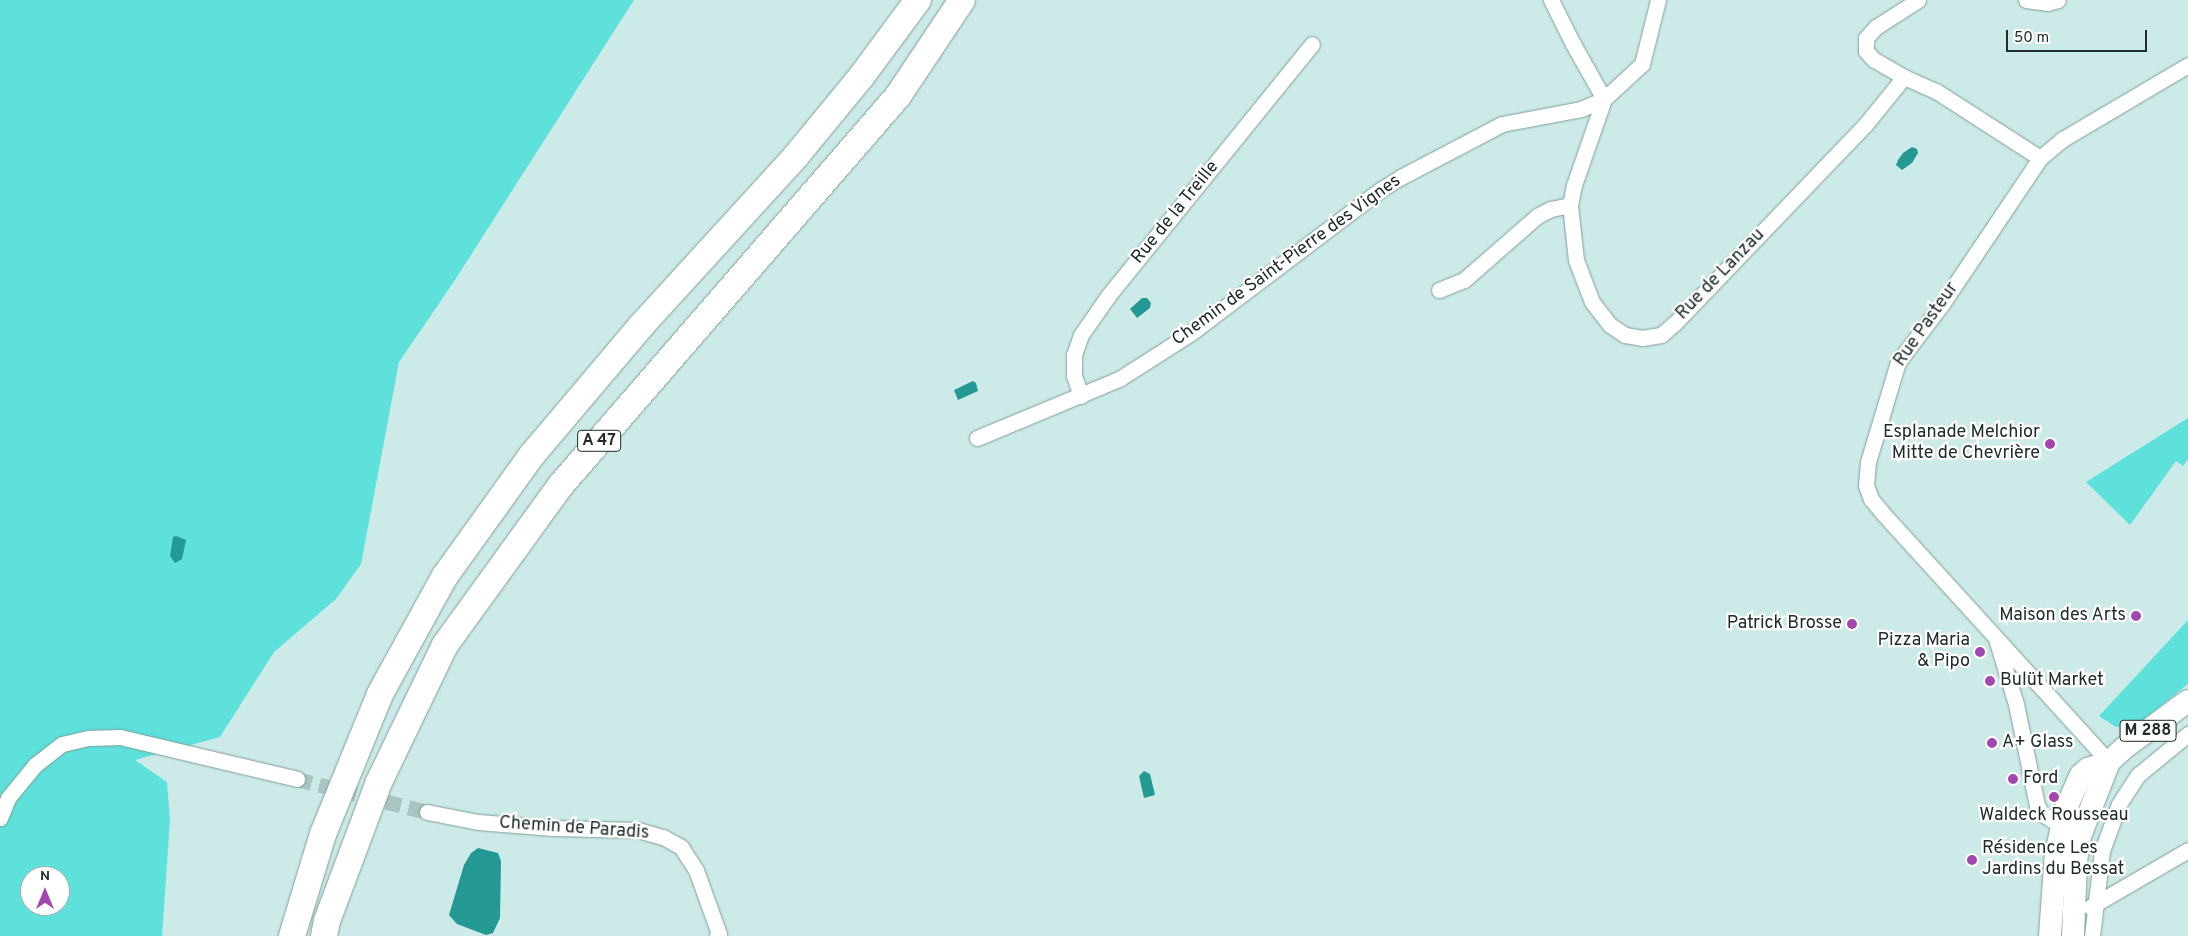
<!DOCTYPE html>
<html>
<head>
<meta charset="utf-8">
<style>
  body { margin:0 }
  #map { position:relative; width:2188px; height:936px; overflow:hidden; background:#cceae8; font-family:Overpass,sans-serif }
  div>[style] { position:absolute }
  .green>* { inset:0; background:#5de1da }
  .water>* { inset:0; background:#249893 }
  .minor-tunnel>* { height:15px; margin-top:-7.5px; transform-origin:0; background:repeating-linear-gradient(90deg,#aac4c2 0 15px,transparent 0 23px) }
  .roads { filter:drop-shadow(0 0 1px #829f9c) drop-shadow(0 0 1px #829f9c) }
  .minor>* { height:15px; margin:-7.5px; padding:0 7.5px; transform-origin:7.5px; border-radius:7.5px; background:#fff }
  .primary>* { height:22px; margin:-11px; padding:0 11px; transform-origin:11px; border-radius:11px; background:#fff }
  .motorway>* { height:26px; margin:-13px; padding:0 13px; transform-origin:13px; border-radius:13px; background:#fff }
  .dots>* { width:14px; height:14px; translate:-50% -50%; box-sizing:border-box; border:2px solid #fff; border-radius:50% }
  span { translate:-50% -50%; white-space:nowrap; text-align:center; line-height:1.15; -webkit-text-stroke:4.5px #fff; paint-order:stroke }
  .shield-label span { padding:1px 4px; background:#fff; border:1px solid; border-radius:4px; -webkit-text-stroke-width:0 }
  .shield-label { font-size:16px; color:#212c2c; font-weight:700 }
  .street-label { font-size:18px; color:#212c2c }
  .poi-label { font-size:18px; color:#212c2c }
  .right { translate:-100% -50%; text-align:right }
  .left { translate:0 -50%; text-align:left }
  .north { position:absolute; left:20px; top:866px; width:50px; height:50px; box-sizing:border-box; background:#fff; border:1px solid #a6abab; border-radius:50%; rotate:0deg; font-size:14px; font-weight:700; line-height:20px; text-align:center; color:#212c2c }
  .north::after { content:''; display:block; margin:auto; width:18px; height:22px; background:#a246b0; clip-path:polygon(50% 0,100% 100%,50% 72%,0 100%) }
  .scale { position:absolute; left:2006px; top:30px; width:141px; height:22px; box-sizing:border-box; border:2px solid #212c2c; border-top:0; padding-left:6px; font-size:15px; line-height:18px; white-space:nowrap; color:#212c2c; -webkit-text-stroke:4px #fff; paint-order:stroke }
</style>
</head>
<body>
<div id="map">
  <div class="green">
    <i style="clip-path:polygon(evenodd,0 0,634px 0,453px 283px,399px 362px,361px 564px,336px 599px,274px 652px,220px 737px,135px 760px,167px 782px,170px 820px,162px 936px,0 936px,0 0,30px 876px,60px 876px,60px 906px,30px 906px,30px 876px)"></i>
    <i style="clip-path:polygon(2188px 418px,2188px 459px,2183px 466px,2176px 461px,2130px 525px,2086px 482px)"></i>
    <i style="clip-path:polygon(2188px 620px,2188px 684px,2143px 720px,2130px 726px,2116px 727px,2099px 716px)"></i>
  </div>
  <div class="water">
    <i style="clip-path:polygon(1912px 147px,1917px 149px,1918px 153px,1912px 163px,1902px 170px,1896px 165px,1898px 160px,1903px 153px)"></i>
    <i style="clip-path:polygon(1142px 298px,1147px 298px,1151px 303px,1150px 308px,1137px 318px,1130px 309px)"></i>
    <i style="clip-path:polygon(973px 381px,976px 383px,978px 391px,958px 400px,954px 390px)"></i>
    <i style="clip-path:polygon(176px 536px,186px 540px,182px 559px,175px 563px,170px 556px,173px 537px)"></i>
    <i style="clip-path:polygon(1144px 771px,1150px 774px,1155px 795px,1144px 798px,1139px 776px)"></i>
    <i style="clip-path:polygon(478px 848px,498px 853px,501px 861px,500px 918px,493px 933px,486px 935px,457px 924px,449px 915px,464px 865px,471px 853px)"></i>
  </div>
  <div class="minor-tunnel">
    <i style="left:297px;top:779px;width:134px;rotate:14.2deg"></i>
  </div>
  <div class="roads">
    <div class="minor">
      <i style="left:1551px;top:0;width:49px;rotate:63.4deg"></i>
      <i style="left:1573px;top:44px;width:63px;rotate:60.6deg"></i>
      <i style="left:1604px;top:99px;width:91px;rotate:109.2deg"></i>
      <i style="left:1574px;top:185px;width:20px;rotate:101deg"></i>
      <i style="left:1570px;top:205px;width:55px;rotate:83.8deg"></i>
      <i style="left:1576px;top:260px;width:45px;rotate:69.1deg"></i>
      <i style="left:1592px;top:302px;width:29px;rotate:52deg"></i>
      <i style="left:1610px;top:325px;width:18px;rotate:34deg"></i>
      <i style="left:1625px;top:335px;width:17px;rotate:10deg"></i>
      <i style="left:1642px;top:338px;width:19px;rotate:-9deg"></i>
      <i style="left:1661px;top:335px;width:18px;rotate:-41deg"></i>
      <i style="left:1675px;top:323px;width:274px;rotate:-46.2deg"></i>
      <i style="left:1865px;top:125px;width:62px;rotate:-50.9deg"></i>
      <i style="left:1904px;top:77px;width:35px;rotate:24deg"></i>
      <i style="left:1936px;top:91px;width:124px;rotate:32.8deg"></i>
      <i style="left:2026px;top:0;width:21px;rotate:8deg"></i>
      <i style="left:2047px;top:3px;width:11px;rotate:-15deg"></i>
      <i style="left:1904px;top:77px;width:34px;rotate:-150deg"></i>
      <i style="left:1874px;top:60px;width:12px;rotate:-132deg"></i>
      <i style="left:1866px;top:51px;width:13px;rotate:-90deg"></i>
      <i style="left:1866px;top:38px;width:15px;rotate:-48deg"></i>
      <i style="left:1876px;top:27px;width:50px;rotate:-32.7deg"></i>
      <i style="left:1439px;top:290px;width:27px;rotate:-22deg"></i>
      <i style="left:1464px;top:280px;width:97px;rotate:-41.2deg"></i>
      <i style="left:1537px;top:216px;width:16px;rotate:-27deg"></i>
      <i style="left:1551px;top:209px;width:19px;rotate:-12deg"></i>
      <i style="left:1081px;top:396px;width:21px;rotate:-109deg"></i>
      <i style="left:1074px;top:376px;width:21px;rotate:-90deg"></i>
      <i style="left:1074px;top:355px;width:21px;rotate:-71deg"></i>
      <i style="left:1081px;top:335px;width:47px;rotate:-55.3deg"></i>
      <i style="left:1108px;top:296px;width:324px;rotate:-51deg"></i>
      <i style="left:977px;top:438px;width:154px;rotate:-22.6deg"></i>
      <i style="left:1119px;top:379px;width:85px;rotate:-32.6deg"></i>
      <i style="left:1191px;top:333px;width:237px;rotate:-37.1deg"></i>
      <i style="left:1380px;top:190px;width:25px;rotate:-32deg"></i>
      <i style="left:1401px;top:177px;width:114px;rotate:-27.7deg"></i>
      <i style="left:1502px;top:124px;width:80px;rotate:-10.8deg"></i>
      <i style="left:1581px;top:109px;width:25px;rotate:-23deg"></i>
      <i style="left:1604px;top:99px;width:52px;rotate:-42.6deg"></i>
      <i style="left:1642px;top:64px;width:66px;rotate:-76deg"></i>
      <i style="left:1997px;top:642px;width:65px;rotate:73deg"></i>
      <i style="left:2016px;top:704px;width:103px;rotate:78.3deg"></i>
      <i style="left:2037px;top:805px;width:9px;rotate:63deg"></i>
      <i style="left:2041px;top:813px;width:24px;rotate:33deg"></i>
      <i style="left:2109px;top:762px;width:339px;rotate:-132.3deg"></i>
      <i style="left:1881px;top:511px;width:16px;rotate:-130deg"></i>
      <i style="left:1871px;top:499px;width:15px;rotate:-110deg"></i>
      <i style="left:1866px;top:485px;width:23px;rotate:-85deg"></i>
      <i style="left:1868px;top:462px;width:104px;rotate:-73.3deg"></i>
      <i style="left:1898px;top:362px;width:73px;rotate:-52.8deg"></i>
      <i style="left:1942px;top:304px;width:176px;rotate:-56.1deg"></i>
      <i style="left:2040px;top:158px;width:30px;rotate:-40deg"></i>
      <i style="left:2063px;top:139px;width:145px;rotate:-30.6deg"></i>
      <i style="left:427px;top:812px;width:52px;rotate:11.1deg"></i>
      <i style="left:478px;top:822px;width:75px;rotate:4.6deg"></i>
      <i style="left:553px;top:828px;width:85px;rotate:1.3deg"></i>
      <i style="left:638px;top:830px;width:26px;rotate:16deg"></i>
      <i style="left:663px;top:837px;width:21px;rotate:29deg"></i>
      <i style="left:681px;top:847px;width:27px;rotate:57deg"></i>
      <i style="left:696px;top:870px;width:68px;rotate:70.2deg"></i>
      <i style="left:719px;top:934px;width:3px;rotate:135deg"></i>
      <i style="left:0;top:818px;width:22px;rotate:-68deg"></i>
      <i style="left:8px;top:798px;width:43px;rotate:-50.7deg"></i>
      <i style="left:35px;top:765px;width:34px;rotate:-38deg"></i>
      <i style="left:62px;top:744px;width:28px;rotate:-13deg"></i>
      <i style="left:89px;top:738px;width:31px;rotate:-2deg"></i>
      <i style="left:120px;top:737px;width:182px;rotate:13.3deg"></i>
      <i style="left:2090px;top:907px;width:113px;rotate:-30.2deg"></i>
      <i style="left:2092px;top:936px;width:86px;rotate:-83.3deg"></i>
      <i style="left:2102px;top:851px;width:50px;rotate:-70.1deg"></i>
      <i style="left:2119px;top:804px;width:35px;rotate:-57deg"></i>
      <i style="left:2138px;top:775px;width:65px;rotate:-39.4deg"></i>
    </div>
    <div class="primary">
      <i style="left:2050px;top:936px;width:83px;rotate:-85.9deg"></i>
      <i style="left:2056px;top:853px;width:48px;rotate:-76.8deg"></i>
      <i style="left:2067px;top:806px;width:34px;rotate:-66deg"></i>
      <i style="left:2081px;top:775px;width:9px;rotate:-41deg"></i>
      <i style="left:2088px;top:769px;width:22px;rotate:-18deg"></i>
      <i style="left:2073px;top:936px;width:75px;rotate:-87.7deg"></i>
      <i style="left:2076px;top:861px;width:25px;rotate:-81deg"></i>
      <i style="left:2080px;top:836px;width:79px;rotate:-68.6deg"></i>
      <i style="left:2109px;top:762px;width:21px;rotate:-43deg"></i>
      <i style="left:2124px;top:748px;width:79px;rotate:-36.3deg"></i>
    </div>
    <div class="motorway">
      <i style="left:292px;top:936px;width:107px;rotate:-73.1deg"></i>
      <i style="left:323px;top:834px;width:151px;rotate:-67.8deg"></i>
      <i style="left:380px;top:694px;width:135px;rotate:-61.2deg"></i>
      <i style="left:445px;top:576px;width:149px;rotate:-54.3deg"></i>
      <i style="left:532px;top:455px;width:169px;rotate:-49.8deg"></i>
      <i style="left:641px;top:326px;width:230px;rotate:-47.6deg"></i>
      <i style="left:796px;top:156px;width:102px;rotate:-50.6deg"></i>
      <i style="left:861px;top:77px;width:96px;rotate:-53.5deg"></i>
      <i style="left:324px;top:936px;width:15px;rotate:-79deg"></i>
      <i style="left:327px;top:921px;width:148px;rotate:-69.5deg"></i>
      <i style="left:379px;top:782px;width:152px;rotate:-64.3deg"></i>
      <i style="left:445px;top:645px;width:198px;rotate:-54.1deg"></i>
      <i style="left:561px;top:485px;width:515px;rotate:-49.1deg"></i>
      <i style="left:898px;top:96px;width:115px;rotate:-56.3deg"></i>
    </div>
  </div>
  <div class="dots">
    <i style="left:2050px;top:444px;background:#a246b0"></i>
    <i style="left:2136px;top:616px;background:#a246b0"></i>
    <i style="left:1852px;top:624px;background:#a246b0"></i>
    <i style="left:1980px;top:652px;background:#a246b0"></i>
    <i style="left:1990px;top:681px;background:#a246b0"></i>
    <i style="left:1992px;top:743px;background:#a246b0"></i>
    <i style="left:2013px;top:779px;background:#a246b0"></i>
    <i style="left:2054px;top:797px;background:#a246b0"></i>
    <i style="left:1972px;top:860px;background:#a246b0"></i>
  </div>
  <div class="shield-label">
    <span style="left:599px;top:441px">A 47</span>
    <span style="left:2148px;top:731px">M 288</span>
  </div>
  <div class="street-label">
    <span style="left:1176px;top:213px;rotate:-51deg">Rue de la Treille</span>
    <span style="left:1287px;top:261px;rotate:-36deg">Chemin de Saint-Pierre des Vignes</span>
    <span style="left:1721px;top:275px;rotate:-46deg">Rue de Lanzau</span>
    <span style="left:1927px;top:325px;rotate:-55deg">Rue Pasteur</span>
    <span style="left:574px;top:829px;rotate:4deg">Chemin de Paradis</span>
  </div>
  <div class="poi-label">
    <span class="right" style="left:2040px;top:444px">Esplanade Melchior<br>Mitte de Chevrière</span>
    <span class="right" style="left:2126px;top:616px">Maison des Arts</span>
    <span class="right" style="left:1842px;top:624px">Patrick Brosse</span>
    <span class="right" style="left:1970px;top:652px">Pizza Maria<br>&amp; Pipo</span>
    <span class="left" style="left:2000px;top:681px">Bulüt Market</span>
    <span class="left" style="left:2002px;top:743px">A+ Glass</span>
    <span class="left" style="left:2023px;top:779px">Ford</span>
    <span style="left:2054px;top:816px">Waldeck Rousseau</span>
    <span class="left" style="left:1982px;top:860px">Résidence Les<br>Jardins du Bessat</span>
  </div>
  <div class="north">N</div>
  <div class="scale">50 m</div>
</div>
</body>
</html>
